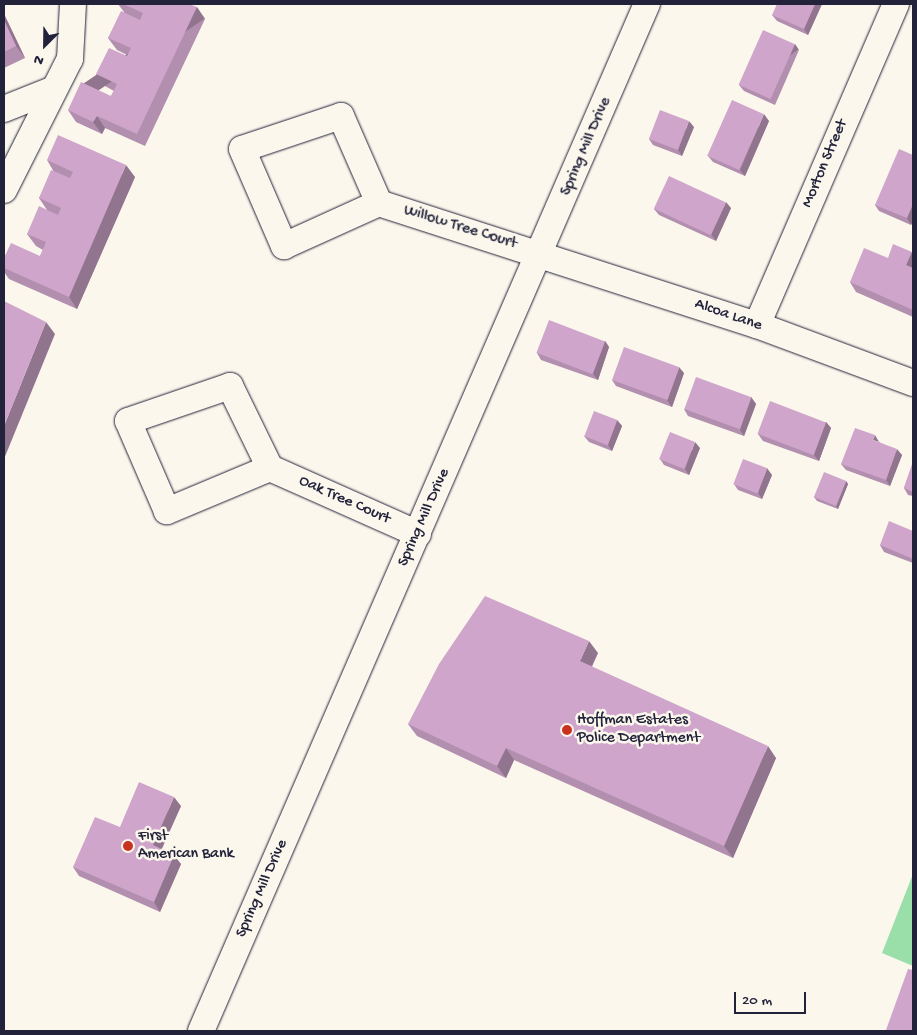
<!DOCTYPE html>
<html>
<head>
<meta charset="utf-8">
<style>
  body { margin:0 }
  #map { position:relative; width:917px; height:1035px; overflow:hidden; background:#fbf7ec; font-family:"Gochi Hand",sans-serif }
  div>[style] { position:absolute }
  .green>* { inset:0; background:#9adea9 }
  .roads { filter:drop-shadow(0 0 1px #22223b) drop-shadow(0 0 1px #22223b) }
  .minor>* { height:26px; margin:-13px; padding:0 13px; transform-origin:13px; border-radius:13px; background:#fbf7ec }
  .wall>* { inset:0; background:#b28eaf }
  .shaded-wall>* { inset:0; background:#91748e; transform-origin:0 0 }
  .building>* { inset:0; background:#cfa5cb; transform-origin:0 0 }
  .dots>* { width:14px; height:14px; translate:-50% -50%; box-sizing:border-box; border:2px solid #fbf7ec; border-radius:50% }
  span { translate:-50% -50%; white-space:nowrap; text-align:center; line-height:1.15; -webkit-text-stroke:5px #fbf7ec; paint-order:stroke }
  .street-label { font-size:16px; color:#22223b }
  .poi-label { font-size:16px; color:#22223b }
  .left { translate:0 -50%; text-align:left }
  .frame { position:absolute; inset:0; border:5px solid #22223b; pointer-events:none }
  .north { position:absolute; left:20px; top:20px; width:50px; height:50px; -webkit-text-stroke:4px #fbf7ec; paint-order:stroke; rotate:203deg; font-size:14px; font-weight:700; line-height:20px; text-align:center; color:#22223b }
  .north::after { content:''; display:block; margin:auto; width:18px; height:22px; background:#22223b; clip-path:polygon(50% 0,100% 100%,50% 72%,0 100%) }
  .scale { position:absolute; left:734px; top:992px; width:72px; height:22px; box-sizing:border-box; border:2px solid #22223b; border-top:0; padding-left:6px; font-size:15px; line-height:18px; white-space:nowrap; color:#22223b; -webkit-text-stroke:4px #fbf7ec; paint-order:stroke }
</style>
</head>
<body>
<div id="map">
  <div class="green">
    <i style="clip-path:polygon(913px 874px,913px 966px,882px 953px)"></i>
  </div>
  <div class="roads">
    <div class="minor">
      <i style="left:4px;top:109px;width:54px;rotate:-21.8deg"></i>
      <i style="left:4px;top:190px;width:147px;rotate:-63.3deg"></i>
      <i style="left:70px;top:59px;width:55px;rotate:-86.9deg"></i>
      <i style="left:379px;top:203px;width:95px;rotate:-113.6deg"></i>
      <i style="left:341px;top:116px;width:104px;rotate:161.6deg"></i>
      <i style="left:242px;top:149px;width:106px;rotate:66.6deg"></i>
      <i style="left:284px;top:246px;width:104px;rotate:-24.4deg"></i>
      <i style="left:379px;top:203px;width:397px;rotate:17.9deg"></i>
      <i style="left:757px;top:325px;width:166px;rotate:20.4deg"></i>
      <i style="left:757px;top:325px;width:350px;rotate:-66.6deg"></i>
      <i style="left:270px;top:468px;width:112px;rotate:157.3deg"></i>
      <i style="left:167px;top:511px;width:98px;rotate:-113.4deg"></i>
      <i style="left:128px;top:421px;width:108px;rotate:-18.9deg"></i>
      <i style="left:230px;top:386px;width:91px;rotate:64deg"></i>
      <i style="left:270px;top:468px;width:162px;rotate:24deg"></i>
      <i style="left:201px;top:1031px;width:1120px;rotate:-66.53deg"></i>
    </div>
  </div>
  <div class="wall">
    <i style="clip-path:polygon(118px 4px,189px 4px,205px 19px,145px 146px,105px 128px,102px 134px,76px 122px,68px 110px,111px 96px,114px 91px,105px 86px,96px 74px,127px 56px,127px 55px,117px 50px,108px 38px,124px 12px)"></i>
    <i style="clip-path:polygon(822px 4px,808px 35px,777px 21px,772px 15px)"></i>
    <i style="clip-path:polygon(4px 14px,25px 58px,4px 68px)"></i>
    <i style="clip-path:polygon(799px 50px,775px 105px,744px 91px,739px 85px)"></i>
    <i style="clip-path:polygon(769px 121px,745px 176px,713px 162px,708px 156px)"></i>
    <i style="clip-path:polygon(694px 127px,682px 156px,653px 145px,649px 139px)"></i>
    <i style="clip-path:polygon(913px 155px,913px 221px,911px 225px,879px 211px,875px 205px)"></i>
    <i style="clip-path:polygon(47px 160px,135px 177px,77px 309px,9px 279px,4px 272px,4px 258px,40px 256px,43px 250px,36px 246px,27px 234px,47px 210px,39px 198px,54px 172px)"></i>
    <i style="clip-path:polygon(731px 208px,716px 241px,659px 215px,654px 209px)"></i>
    <i style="clip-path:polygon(912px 252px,913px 254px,913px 317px,856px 292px,850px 282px,888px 258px)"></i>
    <i style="clip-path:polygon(605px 341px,609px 347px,598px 380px,541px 360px,537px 353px)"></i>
    <i style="clip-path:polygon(684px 373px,672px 407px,616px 386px,612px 380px)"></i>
    <i style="clip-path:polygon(751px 397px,756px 404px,744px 436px,688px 416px,684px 409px)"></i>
    <i style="clip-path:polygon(617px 420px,622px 426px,612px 451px,589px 442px,584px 436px)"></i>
    <i style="clip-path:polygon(826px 422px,831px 428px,819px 461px,763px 441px,758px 434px)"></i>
    <i style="clip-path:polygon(879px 442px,902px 455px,890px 486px,846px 470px,841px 464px)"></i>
    <i style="clip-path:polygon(700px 448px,689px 475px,664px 465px,660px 459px)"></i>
    <i style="clip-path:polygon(913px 462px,913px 496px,908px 495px,904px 488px)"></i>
    <i style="clip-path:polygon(772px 475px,762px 499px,738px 490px,734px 484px)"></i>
    <i style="clip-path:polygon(846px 481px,848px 484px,838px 509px,817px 501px,814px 497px)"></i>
    <i style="clip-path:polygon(913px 531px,913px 563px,884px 552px,880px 545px)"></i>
    <i style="clip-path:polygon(598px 653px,592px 667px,776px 758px,733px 858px,514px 760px,506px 778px,417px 736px,408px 724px)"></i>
    <i style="clip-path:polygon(181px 806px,162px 849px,181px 864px,160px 912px,79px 876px,73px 867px,120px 827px)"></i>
  </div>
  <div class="shaded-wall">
    <i style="clip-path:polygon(815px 4px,822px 4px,808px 35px,804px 29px)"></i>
    <i style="left:197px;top:7px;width:14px;height:140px;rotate:56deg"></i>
    <i style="clip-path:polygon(4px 14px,25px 58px,16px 46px,4px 20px)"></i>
    <i style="left:795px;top:44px;width:7px;height:60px;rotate:56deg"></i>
    <i style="clip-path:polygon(764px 114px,769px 121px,745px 176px,740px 170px)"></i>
    <i style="clip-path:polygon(97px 116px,105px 128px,102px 134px,93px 122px)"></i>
    <i style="clip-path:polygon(689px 121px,694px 127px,682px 156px,678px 150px)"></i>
    <i style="clip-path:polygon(126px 165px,135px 177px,77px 309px,69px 297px)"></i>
    <i style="clip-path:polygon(726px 202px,731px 208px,716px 241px,711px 234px)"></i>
    <i style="clip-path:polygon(913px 204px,913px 221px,911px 225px,907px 218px)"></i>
    <i style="clip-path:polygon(912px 252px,913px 254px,913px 274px,906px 265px)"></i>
    <i style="clip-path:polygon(46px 322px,55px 334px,4px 459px,4px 426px)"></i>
    <i style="clip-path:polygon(605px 341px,609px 347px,598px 380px,593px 374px)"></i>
    <i style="clip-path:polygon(679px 367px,684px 373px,672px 407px,667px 400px)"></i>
    <i style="clip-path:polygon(751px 397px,756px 404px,744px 436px,740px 430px)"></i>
    <i style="clip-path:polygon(617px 420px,622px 426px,612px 451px,608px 445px)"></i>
    <i style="clip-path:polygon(826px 422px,831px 428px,819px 461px,814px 455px)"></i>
    <i style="clip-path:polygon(875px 435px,879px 442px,873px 440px)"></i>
    <i style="clip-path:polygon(695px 442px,700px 448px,689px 475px,685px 469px)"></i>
    <i style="clip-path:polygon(897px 449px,902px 455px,890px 486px,886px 480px)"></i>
    <i style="clip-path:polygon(767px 468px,772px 475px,762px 499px,758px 493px)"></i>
    <i style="clip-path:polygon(846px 481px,848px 484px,838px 509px,836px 506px)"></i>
    <i style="clip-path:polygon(589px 641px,598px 653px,588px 673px,580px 661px)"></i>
    <i style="clip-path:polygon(768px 746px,776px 758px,733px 858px,724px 846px)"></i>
    <i style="clip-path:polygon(506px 748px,514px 760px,506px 778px,497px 766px)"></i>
    <i style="clip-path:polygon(174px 797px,181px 806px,159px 854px,153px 845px)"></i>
    <i style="clip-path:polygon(174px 855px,181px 864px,160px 912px,154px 902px)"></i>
  </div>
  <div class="building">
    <i style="clip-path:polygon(123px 4px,189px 4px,197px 7px,137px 134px,97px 116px,93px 122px,68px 110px,81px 82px,111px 96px,117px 84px,96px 74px,109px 48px,127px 56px,131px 48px,108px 38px,121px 11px,140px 20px,143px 13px)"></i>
    <i style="clip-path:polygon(777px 4px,815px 4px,804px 29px,772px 15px)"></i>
    <i style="clip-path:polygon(4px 20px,16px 46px,4px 52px)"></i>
    <i style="left:763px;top:30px;width:35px;height:60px;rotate:24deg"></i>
    <i style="left:732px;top:100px;width:35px;height:61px;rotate:24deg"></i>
    <i style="left:660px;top:110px;width:31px;height:31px;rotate:21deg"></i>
    <i style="clip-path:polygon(58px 135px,126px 165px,69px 297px,4px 268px,4px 258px,11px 243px,40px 256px,46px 242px,27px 234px,39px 206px,58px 215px,61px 208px,39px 198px,51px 170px,70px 178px,73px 172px,47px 160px)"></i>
    <i style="clip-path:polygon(899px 149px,913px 155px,913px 204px,907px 218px,875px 205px)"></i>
    <i style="left:669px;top:176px;width:63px;height:36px;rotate:25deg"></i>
    <i style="clip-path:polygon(893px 244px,912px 252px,906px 265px,913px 268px,913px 310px,850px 282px,864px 248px,888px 258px)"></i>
    <i style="clip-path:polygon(4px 301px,46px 322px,4px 426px)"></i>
    <i style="left:549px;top:320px;width:60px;height:35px;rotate:21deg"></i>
    <i style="left:624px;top:347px;width:59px;height:35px;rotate:20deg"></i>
    <i style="left:696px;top:377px;width:59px;height:34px;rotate:20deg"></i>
    <i style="left:770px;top:401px;width:60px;height:35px;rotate:21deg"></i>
    <i style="left:594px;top:411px;width:25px;height:27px;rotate:21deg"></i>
    <i style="clip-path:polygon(855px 428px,875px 435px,873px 440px,897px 449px,886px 480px,841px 464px)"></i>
    <i style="left:670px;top:432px;width:27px;height:29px;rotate:22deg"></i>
    <i style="left:743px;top:459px;width:26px;height:27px;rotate:21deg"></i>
    <i style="clip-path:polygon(913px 462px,913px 492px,904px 488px)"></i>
    <i style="left:824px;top:472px;width:24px;height:27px;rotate:22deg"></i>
    <i style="clip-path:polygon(889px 521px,913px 531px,913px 559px,880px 545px)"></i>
    <i style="clip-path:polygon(485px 596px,589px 641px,580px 661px,768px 746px,724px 846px,506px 748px,497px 766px,408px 724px,439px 664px)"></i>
    <i style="clip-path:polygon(139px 782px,174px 797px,153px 845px,174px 855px,154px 902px,73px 867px,95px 817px,120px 827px)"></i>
    <i style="clip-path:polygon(908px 969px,913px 970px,913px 1031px,890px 1031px,886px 1030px)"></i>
  </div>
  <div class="dots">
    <i style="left:567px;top:730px;background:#c8321e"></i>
    <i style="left:128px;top:846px;background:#c8321e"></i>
  </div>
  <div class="street-label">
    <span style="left:587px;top:147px;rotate:-67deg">Spring Mill Drive</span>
    <span style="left:826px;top:164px;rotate:-67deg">Morton Street</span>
    <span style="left:460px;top:228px;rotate:17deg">Willow Tree Court</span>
    <span style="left:728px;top:316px;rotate:19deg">Alcoa Lane</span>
    <span style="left:344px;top:501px;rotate:24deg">Oak Tree Court</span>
    <span style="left:425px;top:518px;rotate:-66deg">Spring Mill Drive</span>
    <span style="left:263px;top:889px;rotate:-66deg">Spring Mill Drive</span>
  </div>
  <div class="poi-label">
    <span class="left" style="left:577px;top:730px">Hoffman Estates<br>Police Department</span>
    <span class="left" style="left:138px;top:846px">First<br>American Bank</span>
  </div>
  <div class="frame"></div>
  <div class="north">N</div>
  <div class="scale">20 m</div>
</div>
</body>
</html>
